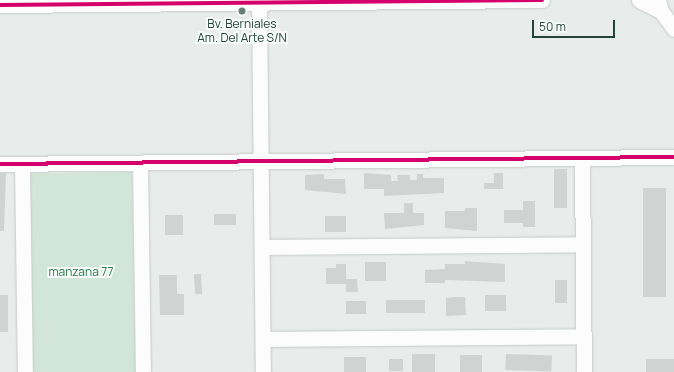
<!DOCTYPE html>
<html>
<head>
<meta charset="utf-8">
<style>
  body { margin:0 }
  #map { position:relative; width:674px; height:372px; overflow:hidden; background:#e8edeb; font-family:Manrope,sans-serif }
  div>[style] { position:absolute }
  .green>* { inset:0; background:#d1e6d8; transform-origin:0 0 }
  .building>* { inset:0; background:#cfd4d2; transform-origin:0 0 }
  .roads { filter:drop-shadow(0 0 1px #c5cac8) drop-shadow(0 0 1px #c5cac8) }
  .minor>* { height:15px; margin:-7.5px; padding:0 7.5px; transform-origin:7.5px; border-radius:7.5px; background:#fcfcfc }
  .cycleway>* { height:4px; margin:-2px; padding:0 2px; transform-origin:2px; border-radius:2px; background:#d6006c }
  .dots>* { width:11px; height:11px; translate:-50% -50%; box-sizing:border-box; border:2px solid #f7fbf9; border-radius:50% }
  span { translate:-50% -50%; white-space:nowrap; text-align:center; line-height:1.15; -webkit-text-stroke:4px #f7fbf9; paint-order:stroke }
  .poi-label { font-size:12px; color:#24423a }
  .park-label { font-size:12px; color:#2d7a4b }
  .scale { position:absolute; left:532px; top:20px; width:83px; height:18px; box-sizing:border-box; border:2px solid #24423a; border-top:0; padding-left:5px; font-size:12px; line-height:14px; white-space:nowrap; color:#24423a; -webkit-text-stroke:3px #f7fbf9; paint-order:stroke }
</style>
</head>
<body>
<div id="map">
  <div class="green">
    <i style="left:132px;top:172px;width:200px;height:104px;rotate:89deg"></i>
  </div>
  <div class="building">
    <i style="left:554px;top:169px;width:13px;height:39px"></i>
    <i style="clip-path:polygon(0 173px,6px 173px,4px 231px,0 231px)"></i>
    <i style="clip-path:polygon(364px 173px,391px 175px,391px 181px,398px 181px,397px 175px,410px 175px,410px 180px,417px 180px,417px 174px,423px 174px,423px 178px,444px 178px,444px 193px,384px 196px,384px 189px,364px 189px)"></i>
    <i style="clip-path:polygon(494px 173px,503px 173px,503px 189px,484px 189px,484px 183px,494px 183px)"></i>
    <i style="clip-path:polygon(324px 174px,324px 179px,345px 179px,346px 194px,305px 190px,305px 175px)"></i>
    <i style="left:643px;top:188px;width:23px;height:109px"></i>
    <i style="clip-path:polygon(523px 201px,535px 201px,535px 227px,523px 227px,523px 223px,504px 223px,504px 210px,523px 210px)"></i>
    <i style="clip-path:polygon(404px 203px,413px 203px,413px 213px,424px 213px,424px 225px,385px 229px,384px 213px,404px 213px)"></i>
    <i style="clip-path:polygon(465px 208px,477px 208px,477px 231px,445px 228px,445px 211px,465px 211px)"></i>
    <i style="left:236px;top:214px;width:11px;height:22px;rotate:90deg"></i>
    <i style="left:165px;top:215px;width:18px;height:20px"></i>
    <i style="left:346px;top:216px;width:16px;height:21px;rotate:90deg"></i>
    <i style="clip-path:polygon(465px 261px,505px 264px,505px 282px,445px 280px,445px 283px,425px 283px,425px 270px,445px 269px,445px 264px,465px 264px)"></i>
    <i style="left:386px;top:262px;width:19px;height:21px;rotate:90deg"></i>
    <i style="clip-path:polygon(336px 264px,346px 264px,346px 279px,357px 279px,358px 292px,346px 292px,346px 284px,326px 284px,326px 268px,336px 268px)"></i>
    <i style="left:201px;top:274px;width:20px;height:7px;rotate:87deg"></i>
    <i style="clip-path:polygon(159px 275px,177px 275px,177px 294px,184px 294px,184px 315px,160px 315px)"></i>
    <i style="left:555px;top:280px;width:12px;height:23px"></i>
    <i style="left:0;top:295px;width:8px;height:37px"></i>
    <i style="left:485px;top:295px;width:21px;height:16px"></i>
    <i style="clip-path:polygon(455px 297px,465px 297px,466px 315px,446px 316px,446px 298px)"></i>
    <i style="left:386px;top:300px;width:39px;height:13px"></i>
    <i style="left:346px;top:301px;width:20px;height:13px"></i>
    <i style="left:412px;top:354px;width:23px;height:18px"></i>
    <i style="left:506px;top:354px;width:46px;height:16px;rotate:2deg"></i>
    <i style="left:460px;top:355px;width:22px;height:17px"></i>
    <i style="left:344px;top:357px;width:22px;height:15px"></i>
    <i style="left:389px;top:359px;width:14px;height:12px"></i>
    <i style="left:646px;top:359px;width:28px;height:13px"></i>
  </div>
  <div class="roads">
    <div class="minor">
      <i style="left:639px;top:0;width:25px;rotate:27deg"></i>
      <i style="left:658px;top:0;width:11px;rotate:75deg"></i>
      <i style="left:661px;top:11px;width:22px;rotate:54deg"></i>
      <i style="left:259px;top:4px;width:368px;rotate:89.4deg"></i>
      <i style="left:0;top:5px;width:542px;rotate:-0.53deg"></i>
      <i style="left:582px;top:158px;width:214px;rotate:89.5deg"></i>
      <i style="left:140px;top:163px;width:209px;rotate:89.2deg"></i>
      <i style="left:0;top:164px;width:674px;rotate:-0.6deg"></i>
      <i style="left:22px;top:164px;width:208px;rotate:89.2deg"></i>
      <i style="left:262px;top:247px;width:321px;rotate:-0.5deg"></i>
      <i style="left:263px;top:339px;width:321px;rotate:-0.5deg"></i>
    </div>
  </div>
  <div class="cycleway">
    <i style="left:0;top:5px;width:542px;rotate:-0.53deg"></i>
    <i style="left:0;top:164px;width:674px;rotate:-0.6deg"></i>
  </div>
  <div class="dots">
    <i style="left:242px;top:11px;background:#697e78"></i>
  </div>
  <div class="poi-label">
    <span style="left:242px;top:31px">Bv. Berniales<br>Am. Del Arte S/N</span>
  </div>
  <div class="park-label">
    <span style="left:81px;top:272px">manzana 77</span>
  </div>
  <div class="scale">50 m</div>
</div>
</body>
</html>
